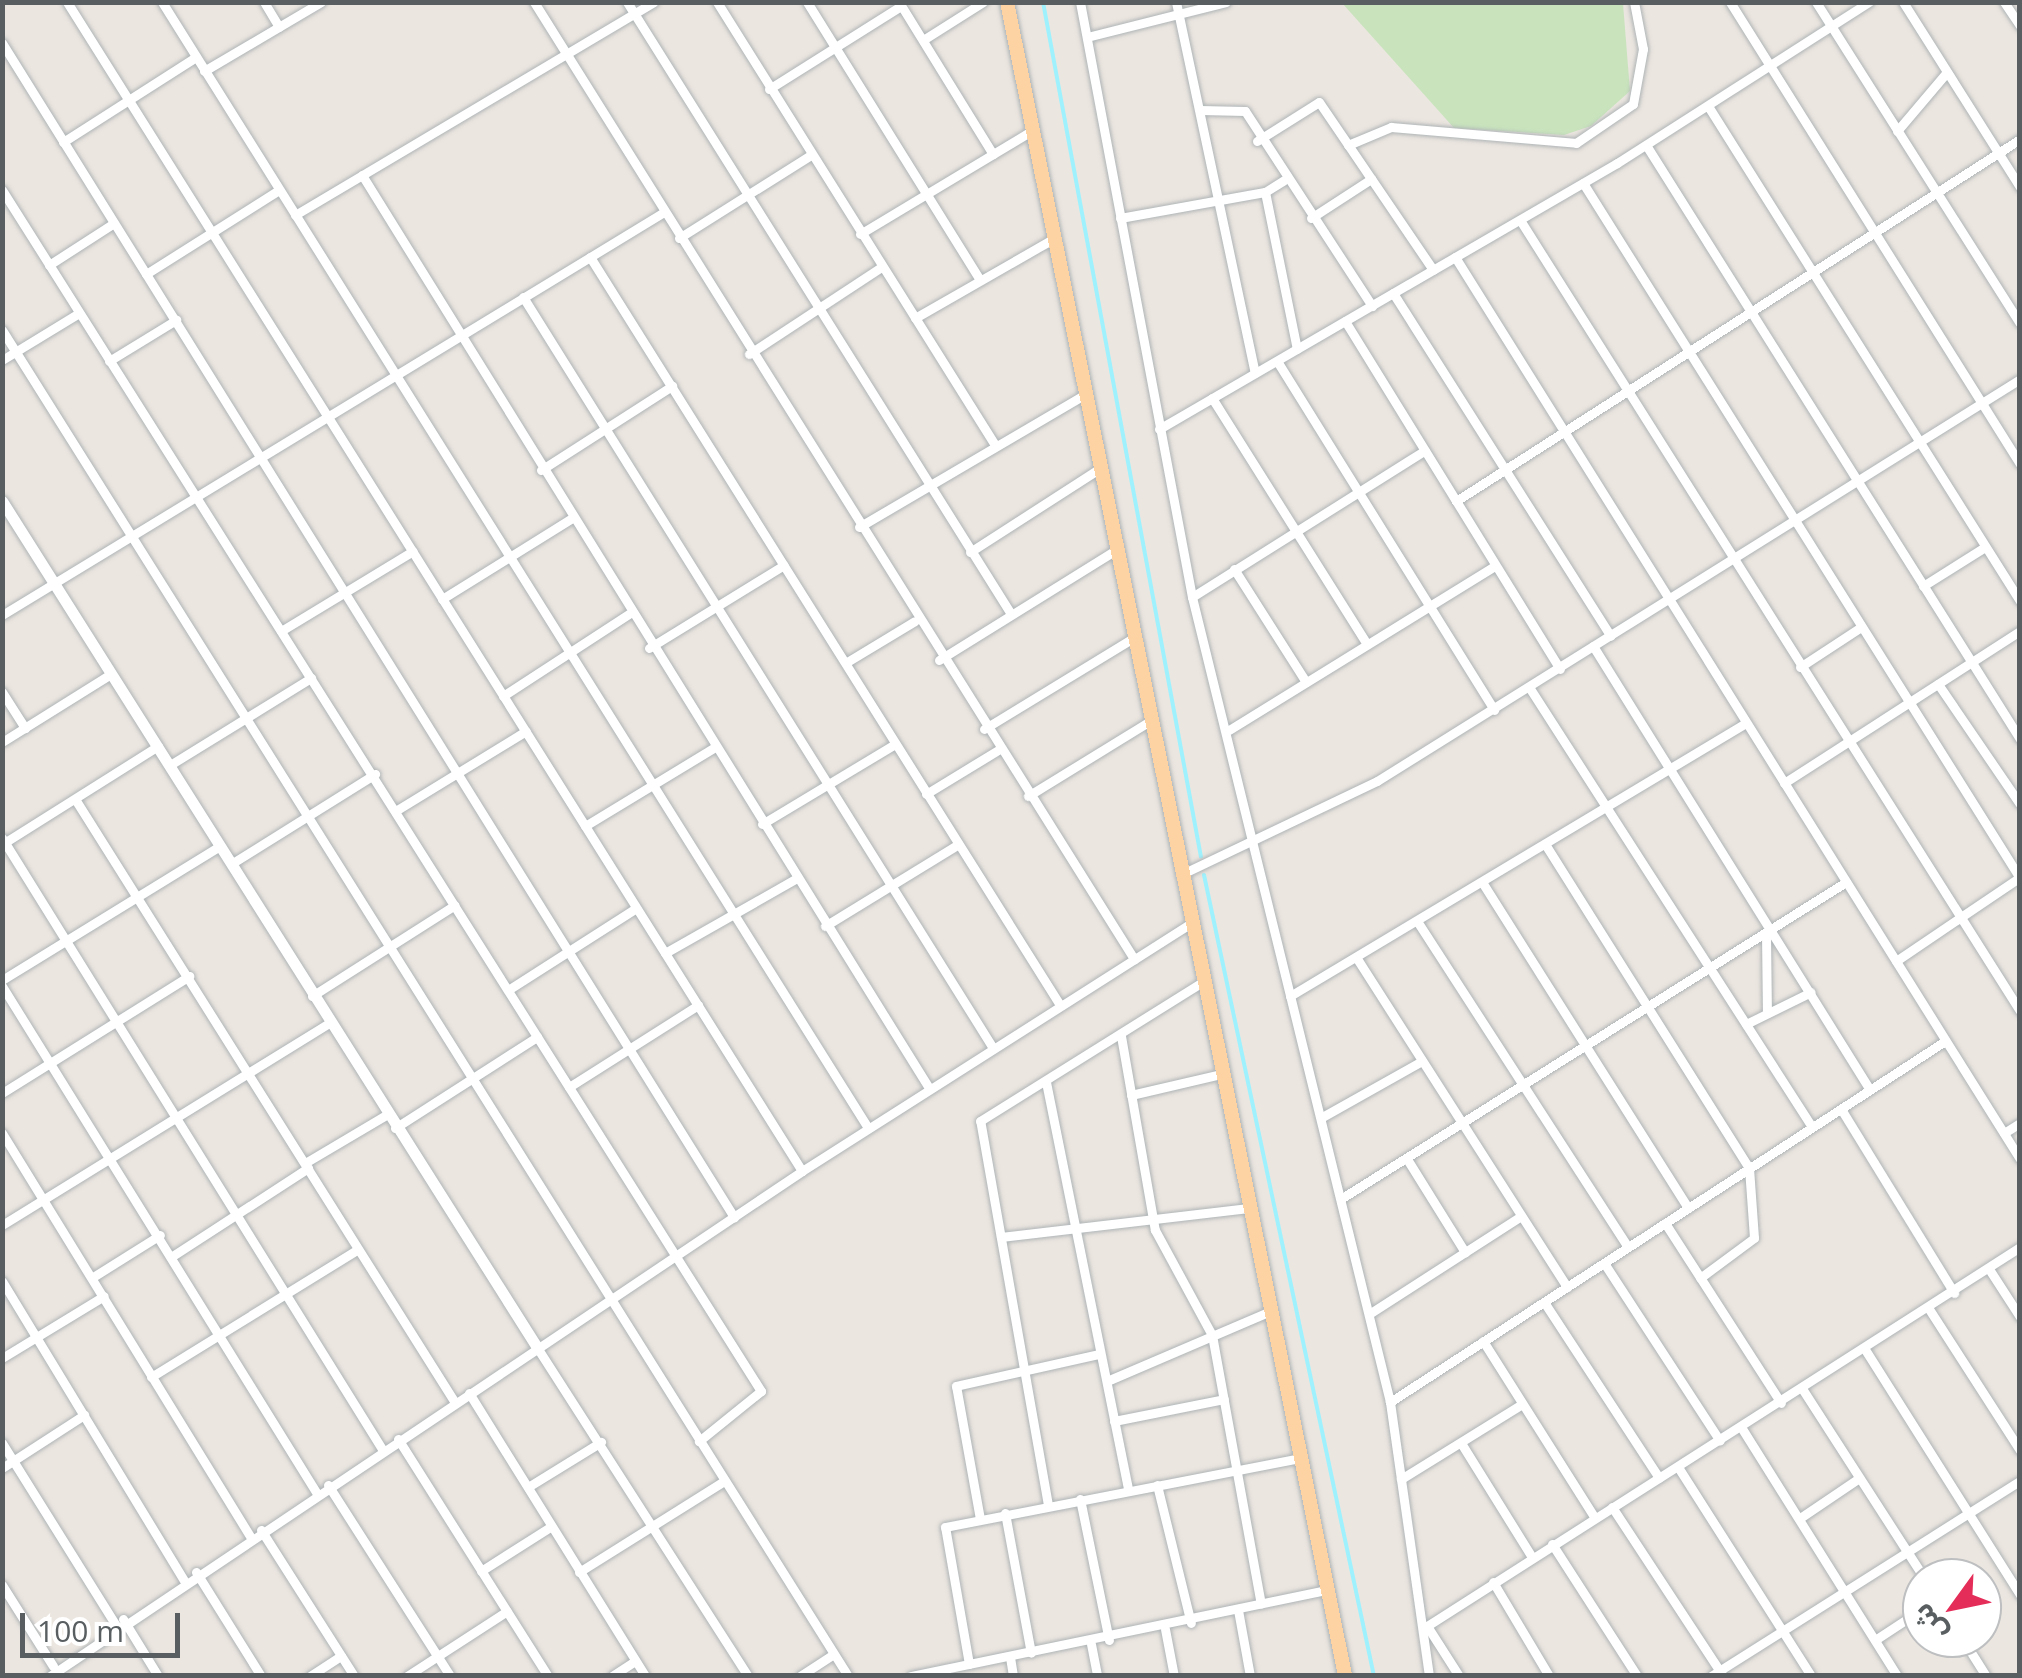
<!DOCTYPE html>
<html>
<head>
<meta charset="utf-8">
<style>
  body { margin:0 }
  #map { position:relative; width:2022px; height:1678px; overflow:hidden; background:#ece6e0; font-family:"Open Sans","Noto Sans Arabic",sans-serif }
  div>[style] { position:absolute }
  .green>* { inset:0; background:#c9e4bd }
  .stream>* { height:4px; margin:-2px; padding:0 2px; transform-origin:2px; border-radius:2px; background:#9ff2fd }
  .roads { filter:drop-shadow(0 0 2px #aeb4b6) drop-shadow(0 0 2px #aeb4b6) }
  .street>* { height:9px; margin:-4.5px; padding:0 4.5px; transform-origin:4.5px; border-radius:4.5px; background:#fff }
  .secondary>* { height:11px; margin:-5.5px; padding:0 5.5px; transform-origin:5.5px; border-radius:5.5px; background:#fff }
  .primary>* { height:14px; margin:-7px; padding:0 7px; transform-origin:7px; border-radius:7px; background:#fdd3a4 }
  span { translate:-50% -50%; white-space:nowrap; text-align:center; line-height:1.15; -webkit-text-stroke:10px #fff; paint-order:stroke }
  .frame { position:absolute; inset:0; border:5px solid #595f61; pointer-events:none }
  .north { position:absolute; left:1902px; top:1558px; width:100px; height:100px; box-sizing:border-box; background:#fff; border:2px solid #bdbfc0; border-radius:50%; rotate:237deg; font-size:28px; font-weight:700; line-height:40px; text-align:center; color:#595f61 }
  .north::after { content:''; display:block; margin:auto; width:35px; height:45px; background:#e52d59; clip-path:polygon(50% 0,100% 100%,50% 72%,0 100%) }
  .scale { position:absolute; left:20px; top:1613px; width:160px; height:45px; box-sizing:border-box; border:5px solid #595f61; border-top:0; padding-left:12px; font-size:30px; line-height:35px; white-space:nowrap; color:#595f61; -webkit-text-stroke:8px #fff; paint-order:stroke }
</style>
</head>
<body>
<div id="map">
  <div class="green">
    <i style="clip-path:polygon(1342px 3px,1623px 3px,1630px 91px,1591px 126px,1564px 135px,1454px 128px)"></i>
  </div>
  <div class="stream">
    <i style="left:1043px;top:2px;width:869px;rotate:79.53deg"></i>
    <i style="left:1204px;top:875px;width:819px;rotate:78.02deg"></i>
  </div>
  <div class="roads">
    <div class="street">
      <i style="left:67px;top:2px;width:1381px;rotate:57.84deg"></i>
      <i style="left:162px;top:2px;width:1329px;rotate:57.91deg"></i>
      <i style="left:264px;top:2px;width:29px;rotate:59deg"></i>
      <i style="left:534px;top:2px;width:1130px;rotate:57.91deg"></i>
      <i style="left:627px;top:2px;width:722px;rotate:57.89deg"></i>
      <i style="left:717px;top:2px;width:523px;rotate:57.89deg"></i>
      <i style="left:807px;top:2px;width:327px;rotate:58.1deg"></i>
      <i style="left:899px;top:2px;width:179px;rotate:58.3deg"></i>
      <i style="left:1080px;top:2px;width:605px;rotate:79.34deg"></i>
      <i style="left:1192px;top:597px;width:829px;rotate:76.18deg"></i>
      <i style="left:1390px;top:1402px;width:277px;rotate:81.9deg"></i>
      <i style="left:1176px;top:2px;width:379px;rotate:78deg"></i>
      <i style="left:1730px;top:2px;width:545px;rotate:57.88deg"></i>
      <i style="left:1816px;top:2px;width:380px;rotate:57.6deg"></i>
      <i style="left:1903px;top:2px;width:219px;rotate:57.7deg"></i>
      <i style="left:2004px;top:2px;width:29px;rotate:56deg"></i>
      <i style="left:1087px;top:37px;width:143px;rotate:-14.1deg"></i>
      <i style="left:923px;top:40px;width:71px;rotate:-32.3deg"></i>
      <i style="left:2px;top:43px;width:1384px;rotate:58.06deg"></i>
      <i style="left:204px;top:71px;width:136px;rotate:-30.5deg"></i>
      <i style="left:769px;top:89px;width:156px;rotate:-32.2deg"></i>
      <i style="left:1708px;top:106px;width:585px;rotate:57.78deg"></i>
      <i style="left:1200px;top:110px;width:45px;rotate:1.3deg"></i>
      <i style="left:1245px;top:111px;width:233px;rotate:56.9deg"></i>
      <i style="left:1897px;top:131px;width:77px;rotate:-49.7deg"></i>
      <i style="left:1257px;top:141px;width:73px;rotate:-32.2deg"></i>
      <i style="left:1319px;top:102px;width:203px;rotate:55.8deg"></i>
      <i style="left:63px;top:142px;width:158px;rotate:-32.6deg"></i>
      <i style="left:1348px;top:145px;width:47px;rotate:-22.7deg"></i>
      <i style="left:1391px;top:127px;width:186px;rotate:4.9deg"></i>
      <i style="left:1576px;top:143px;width:69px;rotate:-34.4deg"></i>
      <i style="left:1633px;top:104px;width:56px;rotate:-79.7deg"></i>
      <i style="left:1643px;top:49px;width:48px;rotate:-100.8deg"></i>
      <i style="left:1646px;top:145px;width:702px;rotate:57.8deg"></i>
      <i style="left:362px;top:175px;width:1075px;rotate:58.16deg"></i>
      <i style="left:1583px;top:183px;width:821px;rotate:57.84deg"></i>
      <i style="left:2px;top:190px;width:1421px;rotate:57.71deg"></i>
      <i style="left:761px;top:1391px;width:80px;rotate:141.1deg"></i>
      <i style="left:1265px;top:192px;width:160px;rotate:78.5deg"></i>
      <i style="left:295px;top:215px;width:417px;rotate:-30.7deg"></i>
      <i style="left:1120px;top:218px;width:147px;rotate:-10.2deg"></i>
      <i style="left:1265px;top:192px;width:22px;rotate:-32deg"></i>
      <i style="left:1311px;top:218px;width:72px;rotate:-33deg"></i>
      <i style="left:1520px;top:220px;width:936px;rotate:57.7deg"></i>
      <i style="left:860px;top:234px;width:202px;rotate:-31deg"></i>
      <i style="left:679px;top:238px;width:156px;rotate:-32.2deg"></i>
      <i style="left:590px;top:257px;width:883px;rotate:57.86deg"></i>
      <i style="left:1455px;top:257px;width:1064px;rotate:57.94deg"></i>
      <i style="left:49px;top:265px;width:77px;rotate:-32.9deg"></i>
      <i style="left:146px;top:274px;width:157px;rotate:-32.3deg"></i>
      <i style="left:1393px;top:293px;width:406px;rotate:57.6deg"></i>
      <i style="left:523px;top:297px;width:886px;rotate:57.96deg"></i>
      <i style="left:915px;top:318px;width:159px;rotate:-29.8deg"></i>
      <i style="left:1345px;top:321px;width:409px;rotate:58.3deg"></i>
      <i style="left:2px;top:330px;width:1590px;rotate:57.85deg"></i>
      <i style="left:749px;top:354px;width:157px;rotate:-33.3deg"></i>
      <i style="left:2px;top:360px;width:90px;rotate:-31.4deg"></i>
      <i style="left:109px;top:361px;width:79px;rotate:-31.5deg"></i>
      <i style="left:1277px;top:361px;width:411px;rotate:58.1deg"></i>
      <i style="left:1212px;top:398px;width:291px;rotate:57.8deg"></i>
      <i style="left:1159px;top:429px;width:530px;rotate:-30.15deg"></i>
      <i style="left:1617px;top:163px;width:299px;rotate:-32.6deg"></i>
      <i style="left:541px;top:470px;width:156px;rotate:-32.7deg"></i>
      <i style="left:1456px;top:501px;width:670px;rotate:-32.69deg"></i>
      <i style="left:859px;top:527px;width:261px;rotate:-30.4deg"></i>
      <i style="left:970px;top:552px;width:153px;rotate:-32.8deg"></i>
      <i style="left:1234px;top:569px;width:134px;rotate:57.5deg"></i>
      <i style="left:1923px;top:586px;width:73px;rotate:-32.2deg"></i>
      <i style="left:1192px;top:597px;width:275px;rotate:-32.2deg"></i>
      <i style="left:442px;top:599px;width:153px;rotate:-31.9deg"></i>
      <i style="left:2px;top:615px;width:775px;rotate:-31.33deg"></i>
      <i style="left:281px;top:631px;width:154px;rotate:-31.2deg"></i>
      <i style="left:1593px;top:646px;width:523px;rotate:58.04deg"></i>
      <i style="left:649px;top:648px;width:158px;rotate:-31.6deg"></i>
      <i style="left:939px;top:660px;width:208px;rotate:-31.9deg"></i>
      <i style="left:847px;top:662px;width:79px;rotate:-31.1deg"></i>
      <i style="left:1800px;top:667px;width:73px;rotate:-33.3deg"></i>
      <i style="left:1938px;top:684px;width:145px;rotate:55.7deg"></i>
      <i style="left:1529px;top:687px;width:523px;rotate:57.25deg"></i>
      <i style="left:2px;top:692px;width:43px;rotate:57.4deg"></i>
      <i style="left:503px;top:696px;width:150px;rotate:-33.1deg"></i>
      <i style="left:984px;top:729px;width:175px;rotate:-31.4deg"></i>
      <i style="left:1229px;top:730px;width:312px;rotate:-31.7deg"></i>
      <i style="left:2px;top:742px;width:128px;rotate:-32deg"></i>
      <i style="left:170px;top:765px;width:166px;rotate:-31.7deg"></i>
      <i style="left:1784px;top:783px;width:281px;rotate:-32.8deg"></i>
      <i style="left:926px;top:794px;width:84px;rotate:-31.4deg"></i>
      <i style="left:1028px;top:796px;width:143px;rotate:-31.6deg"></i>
      <i style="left:75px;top:799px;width:711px;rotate:57.81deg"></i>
      <i style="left:397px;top:810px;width:151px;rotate:-31.5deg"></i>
      <i style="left:762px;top:824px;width:155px;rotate:-31deg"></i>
      <i style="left:585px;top:826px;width:152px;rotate:-31.3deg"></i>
      <i style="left:2px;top:838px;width:720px;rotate:58.12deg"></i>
      <i style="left:4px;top:843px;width:182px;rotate:-32.2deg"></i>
      <i style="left:1545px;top:844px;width:383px;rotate:57.8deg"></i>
      <i style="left:1749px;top:1168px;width:70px;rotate:85.9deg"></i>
      <i style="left:1754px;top:1238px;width:67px;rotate:143.5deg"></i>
      <i style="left:231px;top:864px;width:170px;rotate:-32deg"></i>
      <i style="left:1182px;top:874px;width:216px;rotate:-25.5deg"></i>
      <i style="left:1377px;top:781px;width:758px;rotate:-32.01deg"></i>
      <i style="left:1482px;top:882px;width:386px;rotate:57.7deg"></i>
      <i style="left:1417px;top:921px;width:388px;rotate:57.1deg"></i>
      <i style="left:825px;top:926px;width:155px;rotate:-31.5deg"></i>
      <i style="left:1766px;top:934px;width:79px;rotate:89.3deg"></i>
      <i style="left:665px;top:953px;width:150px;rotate:-29.6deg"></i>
      <i style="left:1356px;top:957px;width:392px;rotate:57.4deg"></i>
      <i style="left:1896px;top:961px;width:150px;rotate:-34.1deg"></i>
      <i style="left:2px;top:980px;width:256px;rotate:-31.6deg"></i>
      <i style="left:2px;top:986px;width:596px;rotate:58.18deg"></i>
      <i style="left:508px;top:990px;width:152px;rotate:-32.6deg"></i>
      <i style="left:312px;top:996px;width:169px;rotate:-32.5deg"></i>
      <i style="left:1290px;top:996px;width:531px;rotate:-30.91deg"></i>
      <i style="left:1746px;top:1024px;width:72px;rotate:-26.2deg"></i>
      <i style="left:1121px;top:1036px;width:197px;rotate:80.1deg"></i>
      <i style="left:1155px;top:1230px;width:119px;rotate:61.5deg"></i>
      <i style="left:1212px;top:1335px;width:273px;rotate:79.7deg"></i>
      <i style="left:1046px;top:1082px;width:416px;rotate:78.6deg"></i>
      <i style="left:569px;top:1087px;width:153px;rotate:-32.4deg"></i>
      <i style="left:2px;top:1093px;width:221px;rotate:-32deg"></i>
      <i style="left:1131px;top:1095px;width:92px;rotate:-13.1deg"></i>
      <i style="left:1841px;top:1109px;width:216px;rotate:58.4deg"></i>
      <i style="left:1324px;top:1116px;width:112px;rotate:-29.3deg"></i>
      <i style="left:395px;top:1128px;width:169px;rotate:-32.7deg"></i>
      <i style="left:2px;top:1133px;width:475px;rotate:58.4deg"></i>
      <i style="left:2004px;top:1133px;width:19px;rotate:-32deg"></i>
      <i style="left:1407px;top:1159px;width:110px;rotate:58.1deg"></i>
      <i style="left:305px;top:1163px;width:94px;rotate:-30.7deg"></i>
      <i style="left:1342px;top:1198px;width:595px;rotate:-32.09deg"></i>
      <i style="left:1665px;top:1223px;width:214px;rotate:57.2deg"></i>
      <i style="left:2px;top:1225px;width:384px;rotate:-31.7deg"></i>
      <i style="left:1001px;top:1237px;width:249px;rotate:-6.7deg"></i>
      <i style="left:174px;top:1255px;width:160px;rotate:-33deg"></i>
      <i style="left:1604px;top:1263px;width:212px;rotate:56.9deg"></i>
      <i style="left:1989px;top:1269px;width:57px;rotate:57.1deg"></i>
      <i style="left:93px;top:1277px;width:79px;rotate:-32.1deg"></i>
      <i style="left:2px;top:1281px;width:350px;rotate:58.7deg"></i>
      <i style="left:1544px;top:1302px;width:210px;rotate:56.8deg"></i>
      <i style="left:1929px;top:1309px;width:168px;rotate:57.2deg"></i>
      <i style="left:1369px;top:1314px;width:181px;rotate:-32.8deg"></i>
      <i style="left:1483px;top:1341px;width:209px;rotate:57.7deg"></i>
      <i style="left:538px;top:1349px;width:389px;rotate:57.3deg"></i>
      <i style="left:1866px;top:1351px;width:289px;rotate:57.7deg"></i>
      <i style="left:2px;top:1358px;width:119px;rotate:-31.3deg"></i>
      <i style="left:151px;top:1377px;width:243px;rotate:-31.7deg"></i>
      <i style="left:1107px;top:1381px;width:177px;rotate:-23.2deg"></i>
      <i style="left:1803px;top:1390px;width:224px;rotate:57.2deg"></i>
      <i style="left:469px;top:1393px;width:333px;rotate:58.1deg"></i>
      <i style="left:1390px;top:1402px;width:662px;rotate:-33.04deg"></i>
      <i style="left:1114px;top:1421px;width:112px;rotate:-11.3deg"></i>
      <i style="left:1741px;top:1427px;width:294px;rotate:57.9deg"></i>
      <i style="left:398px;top:1439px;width:280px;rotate:57.7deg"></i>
      <i style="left:2px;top:1443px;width:213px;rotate:58deg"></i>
      <i style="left:1461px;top:1443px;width:134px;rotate:58.1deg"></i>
      <i style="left:1678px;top:1467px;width:248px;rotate:57.5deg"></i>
      <i style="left:2px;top:1468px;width:98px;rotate:-32.9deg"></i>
      <i style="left:1401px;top:1479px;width:142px;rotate:-31.8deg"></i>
      <i style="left:328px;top:1485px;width:227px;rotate:57.4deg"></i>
      <i style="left:1157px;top:1485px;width:142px;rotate:76.2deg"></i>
      <i style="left:528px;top:1487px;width:86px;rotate:-31.7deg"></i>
      <i style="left:1080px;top:1499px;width:144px;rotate:78.4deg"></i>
      <i style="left:1048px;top:1505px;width:390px;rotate:-100deg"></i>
      <i style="left:980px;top:1121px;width:266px;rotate:-32deg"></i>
      <i style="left:1612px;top:1507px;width:202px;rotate:56.7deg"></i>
      <i style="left:1005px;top:1513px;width:142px;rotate:79.5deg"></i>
      <i style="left:1800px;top:1518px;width:71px;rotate:-34.1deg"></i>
      <i style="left:980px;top:1519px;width:135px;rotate:-100.2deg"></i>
      <i style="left:956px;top:1386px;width:147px;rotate:-12.6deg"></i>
      <i style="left:261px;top:1530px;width:173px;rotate:57.5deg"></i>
      <i style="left:1552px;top:1544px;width:157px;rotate:57.2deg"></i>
      <i style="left:481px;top:1571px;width:82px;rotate:-32.5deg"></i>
      <i style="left:196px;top:1572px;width:123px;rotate:58deg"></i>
      <i style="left:579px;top:1572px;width:171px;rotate:-32.1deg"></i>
      <i style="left:1493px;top:1582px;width:109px;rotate:59.2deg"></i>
      <i style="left:2px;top:1585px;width:96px;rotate:57.8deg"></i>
      <i style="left:1238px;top:1610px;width:67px;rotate:79.7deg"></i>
      <i style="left:123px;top:1619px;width:67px;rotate:58.4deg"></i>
      <i style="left:1165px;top:1629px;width:48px;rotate:79.2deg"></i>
      <i style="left:1962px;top:1638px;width:45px;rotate:57.7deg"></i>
      <i style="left:1875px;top:1640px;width:56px;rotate:-33.4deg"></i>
      <i style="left:1091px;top:1644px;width:33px;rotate:79deg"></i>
      <i style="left:1010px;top:1657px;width:19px;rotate:81deg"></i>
      <i style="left:969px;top:1664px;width:139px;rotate:-99.9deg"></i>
      <i style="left:945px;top:1527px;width:362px;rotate:-11deg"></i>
      <i style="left:50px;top:1676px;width:906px;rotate:-33.88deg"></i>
      <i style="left:802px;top:1171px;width:462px;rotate:-32.5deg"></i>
      <i style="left:310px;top:1676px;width:37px;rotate:-33deg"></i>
      <i style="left:407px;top:1676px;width:119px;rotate:-33deg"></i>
      <i style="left:612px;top:1676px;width:27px;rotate:-33deg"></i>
      <i style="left:800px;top:1676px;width:38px;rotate:-33deg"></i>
      <i style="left:911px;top:1676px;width:425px;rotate:-11.7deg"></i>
      <i style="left:1459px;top:1676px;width:59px;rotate:-122.6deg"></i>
      <i style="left:1427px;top:1626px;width:704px;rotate:-32.58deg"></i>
      <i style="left:1711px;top:1676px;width:365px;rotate:-32.3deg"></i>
    </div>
    <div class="secondary">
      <i style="left:2px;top:501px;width:1003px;rotate:57.7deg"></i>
    </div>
    <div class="primary">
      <i style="left:1007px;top:2px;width:1708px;rotate:78.58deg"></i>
    </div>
  </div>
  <div class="frame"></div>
  <div class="north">ش</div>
  <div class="scale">100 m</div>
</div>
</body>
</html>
